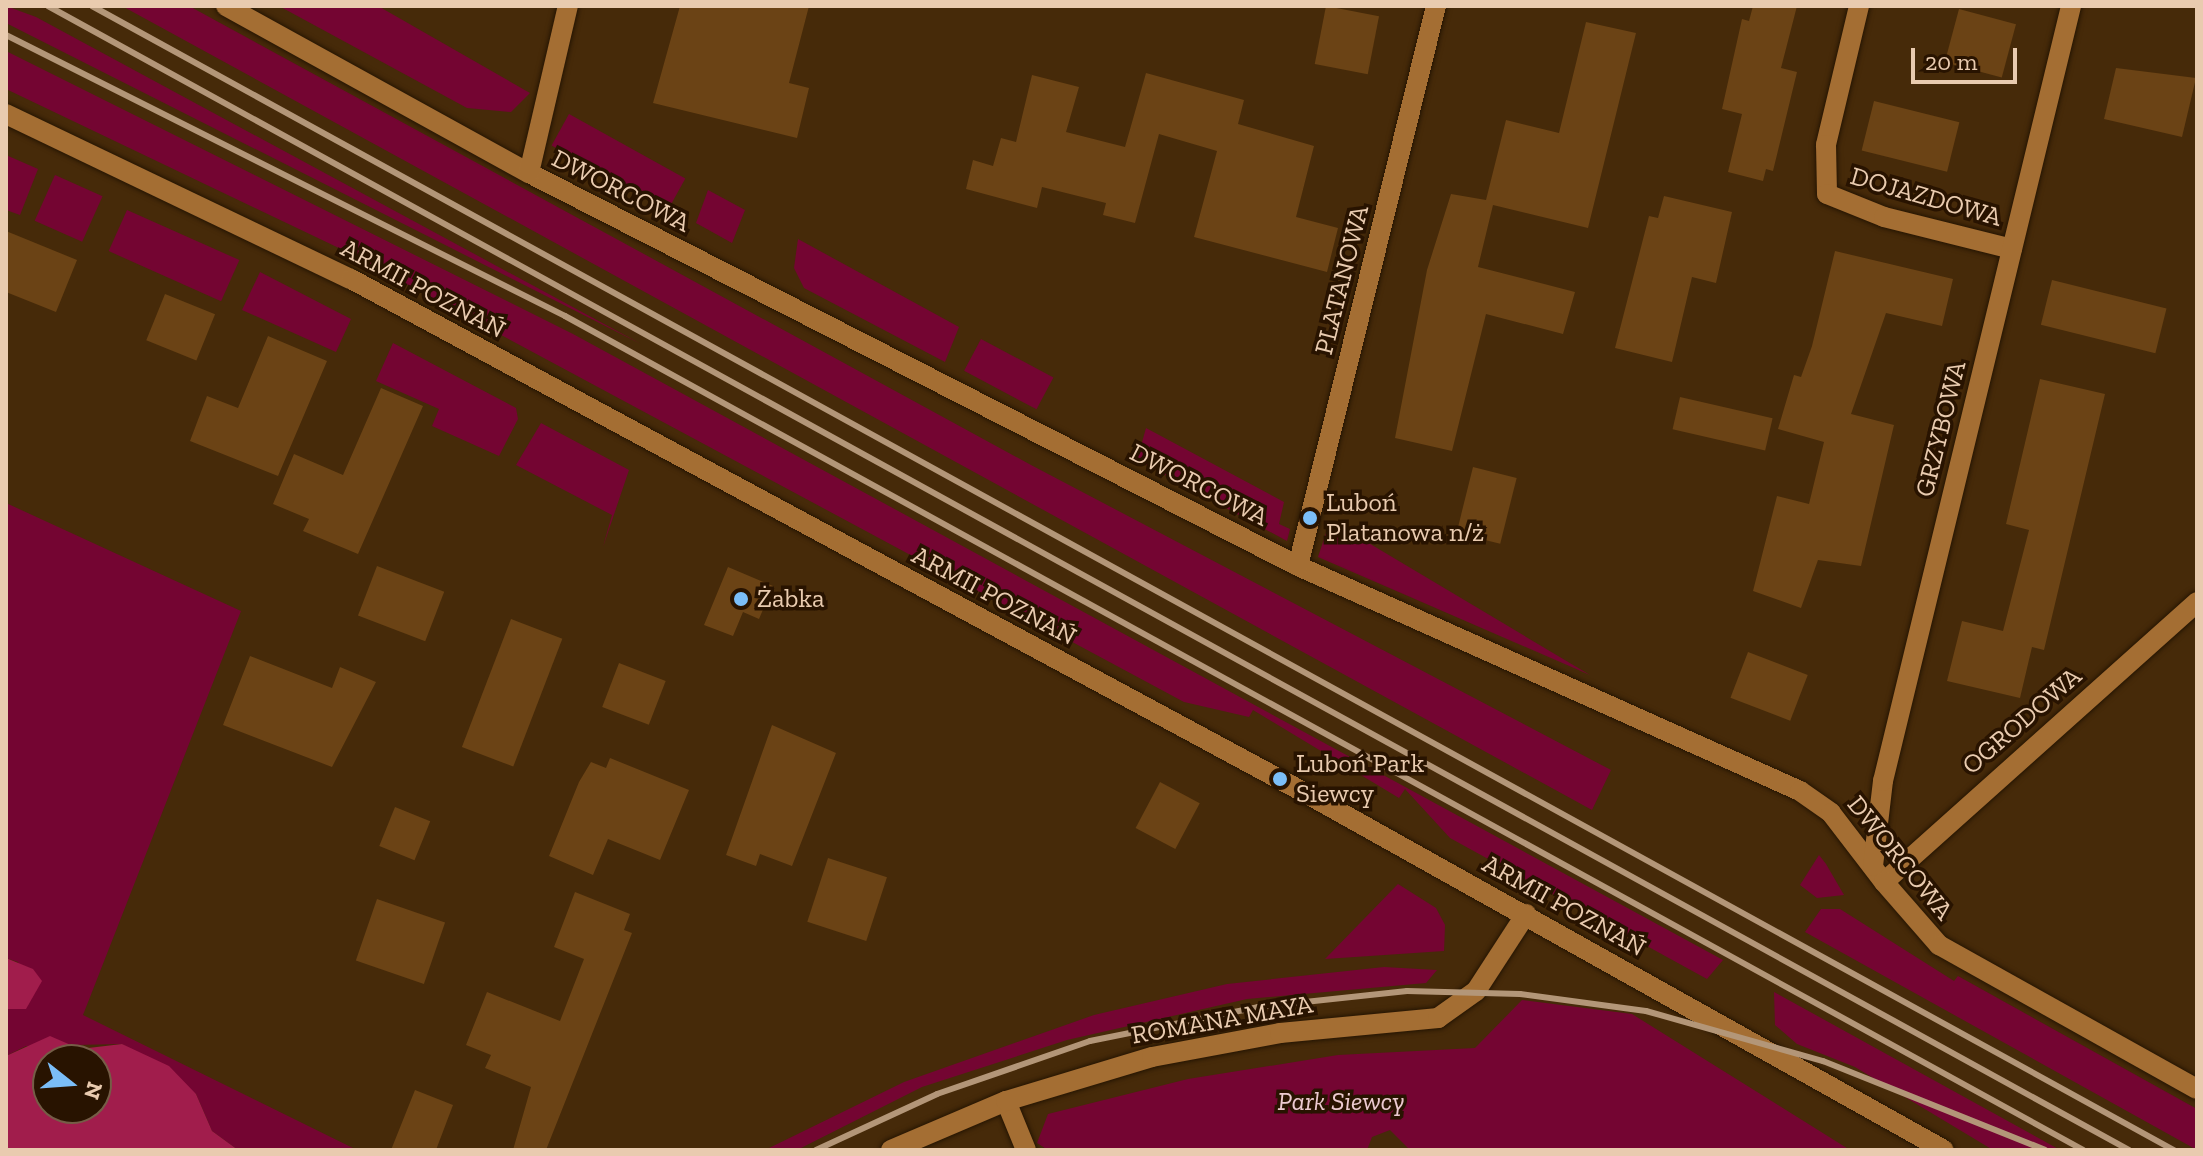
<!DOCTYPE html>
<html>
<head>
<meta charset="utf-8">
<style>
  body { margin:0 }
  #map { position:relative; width:2203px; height:1156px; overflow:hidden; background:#462a09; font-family:"Zilla Slab",serif }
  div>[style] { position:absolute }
  .green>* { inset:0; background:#740532; transform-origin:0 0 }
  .forest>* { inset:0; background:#a11d4c }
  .building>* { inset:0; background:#6b4315; transform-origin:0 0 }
  .roads { filter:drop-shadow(0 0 2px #251503) drop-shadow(0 0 2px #251503) }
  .minor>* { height:20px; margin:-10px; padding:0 10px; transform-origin:10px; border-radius:10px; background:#a46e33 }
  .tertiary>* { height:20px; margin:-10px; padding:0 10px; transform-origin:10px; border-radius:10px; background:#a46e33 }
  .secondary>* { height:20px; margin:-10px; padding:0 10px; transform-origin:10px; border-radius:10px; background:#a46e33 }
  .rail>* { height:6px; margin:-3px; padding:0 3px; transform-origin:3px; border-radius:3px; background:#b39678 }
  .dots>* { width:22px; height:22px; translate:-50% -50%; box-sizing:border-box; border:4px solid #281300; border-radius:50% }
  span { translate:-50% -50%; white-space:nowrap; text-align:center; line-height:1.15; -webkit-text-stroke:7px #281300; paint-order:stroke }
  .street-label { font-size:26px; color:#e9cbaf }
  .poi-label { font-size:26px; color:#e9cbaf }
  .left { translate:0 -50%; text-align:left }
  .park-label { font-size:26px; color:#eccad0; font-style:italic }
  .frame { position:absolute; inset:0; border:8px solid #e9cbaf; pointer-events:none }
  .north { position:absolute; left:32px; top:1044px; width:80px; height:80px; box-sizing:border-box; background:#281300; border:2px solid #755d46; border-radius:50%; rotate:107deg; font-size:22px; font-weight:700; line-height:32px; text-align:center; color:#e9cbaf }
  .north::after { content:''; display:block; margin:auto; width:28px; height:36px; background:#7bbef8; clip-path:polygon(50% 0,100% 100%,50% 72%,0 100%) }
  .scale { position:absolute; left:1911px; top:48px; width:106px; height:36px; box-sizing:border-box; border:4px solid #e9cbaf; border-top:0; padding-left:10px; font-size:24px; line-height:28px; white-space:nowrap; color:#e9cbaf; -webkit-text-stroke:6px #281300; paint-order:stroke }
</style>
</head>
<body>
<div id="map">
  <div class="green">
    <i style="clip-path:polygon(6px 6px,36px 17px,641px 344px,6px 23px)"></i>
    <i style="clip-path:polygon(122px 6px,189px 6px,1031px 465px,1611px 770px,1592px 810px)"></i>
    <i style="clip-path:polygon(279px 6px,378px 6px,530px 93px,511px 112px,467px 108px)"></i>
    <i style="clip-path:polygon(6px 51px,573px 334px,1723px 960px,1707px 979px,1450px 838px,1405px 789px,1399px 798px,1253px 710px,1249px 717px,1184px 702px,341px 249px,6px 89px)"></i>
    <i style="left:569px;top:114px;width:133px;height:36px;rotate:29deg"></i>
    <i style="clip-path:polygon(6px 155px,38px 169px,20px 215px,6px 210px)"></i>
    <i style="left:55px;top:175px;width:52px;height:50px;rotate:24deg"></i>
    <i style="clip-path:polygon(708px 190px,745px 210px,732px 243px,696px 223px)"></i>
    <i style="left:127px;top:210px;width:123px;height:45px;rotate:24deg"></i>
    <i style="clip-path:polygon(798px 239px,959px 327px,945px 362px,804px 288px,794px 268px)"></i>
    <i style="clip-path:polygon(260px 272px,351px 319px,336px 352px,242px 310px)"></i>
    <i style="left:981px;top:339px;width:82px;height:36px;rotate:28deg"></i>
    <i style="clip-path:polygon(393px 343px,516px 408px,518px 419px,499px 456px,432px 426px,439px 409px,376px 381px)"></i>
    <i style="clip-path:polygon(541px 423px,629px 470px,603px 547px,612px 515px,516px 465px)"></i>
    <i style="clip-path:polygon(1146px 428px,1284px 502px,1279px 524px,1290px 529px,1287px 541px,1137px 460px)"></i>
    <i style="clip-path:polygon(6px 503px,241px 611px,83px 1015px,357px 1150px,238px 1150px,212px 1131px,196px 1094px,122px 1044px,26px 1046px,6px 1056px,6px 1009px,26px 1009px,18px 962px,6px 958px)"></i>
    <i style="clip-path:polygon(1330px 521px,1335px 523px,1590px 675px,1318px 557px)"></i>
    <i style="clip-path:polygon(1819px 855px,1826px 864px,1844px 895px,1817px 898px,1800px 885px)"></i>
    <i style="clip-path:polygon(1398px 884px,1436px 908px,1445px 925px,1444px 951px,1325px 959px)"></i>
    <i style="clip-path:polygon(1821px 909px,1840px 909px,1954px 981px,1958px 976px,2197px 1109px,2197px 1150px,1805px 932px)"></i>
    <i style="clip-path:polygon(1384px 967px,1437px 970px,1426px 983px,1247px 999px,1067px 1040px,922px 1087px,797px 1150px,765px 1150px,904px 1082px,1094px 1015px,1227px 984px)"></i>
    <i style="clip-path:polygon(1774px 992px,2044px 1141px,2060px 1150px,1993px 1150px,1855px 1067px,1797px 1044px,1775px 1025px)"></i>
    <i style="clip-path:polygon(1522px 1000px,1632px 1014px,1850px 1150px,1410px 1150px,1390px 1130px,1372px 1137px,1367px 1150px,1048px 1150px,1037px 1143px,1048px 1114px,1188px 1079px,1338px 1055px,1475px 1048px)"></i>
  </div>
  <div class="forest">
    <i style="clip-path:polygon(6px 958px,33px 969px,42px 981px,26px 1009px,6px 1009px)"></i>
    <i style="clip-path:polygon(evenodd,50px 1036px,80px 1049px,122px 1044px,169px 1066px,196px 1094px,212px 1131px,238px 1150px,6px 1150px,6px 1056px,50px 1036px,48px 1060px,96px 1060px,96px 1108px,48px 1108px,48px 1060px)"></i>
  </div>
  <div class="building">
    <i style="clip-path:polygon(680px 6px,809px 6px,789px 83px,809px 88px,797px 138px,653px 103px)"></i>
    <i style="left:1326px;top:6px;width:54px;height:59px;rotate:11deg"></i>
    <i style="clip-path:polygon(1753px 6px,1797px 6px,1781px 68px,1797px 72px,1773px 171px,1766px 169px,1763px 181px,1728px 172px,1742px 114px,1722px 109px,1742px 19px,1749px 21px)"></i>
    <i style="left:1959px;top:9px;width:59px;height:55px;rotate:15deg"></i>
    <i style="clip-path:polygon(1586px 22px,1636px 33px,1588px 228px,1493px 205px,1478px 267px,1575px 292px,1563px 334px,1486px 314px,1452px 451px,1395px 438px,1427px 270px,1451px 194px,1486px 200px,1506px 120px,1559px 133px)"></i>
    <i style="clip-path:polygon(2116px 68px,2196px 78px,2182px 137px,2104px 119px)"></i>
    <i style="clip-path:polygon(1146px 73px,1244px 100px,1238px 124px,1314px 146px,1296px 217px,1338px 228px,1327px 272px,1194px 237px,1217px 151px,1159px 134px,1135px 223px,1103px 215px,1106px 203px,1042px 187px,1037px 208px,966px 189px,973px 160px,993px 166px,1001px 138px,1016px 142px,1032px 75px,1079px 87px,1066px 132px,1125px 147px)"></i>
    <i style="left:1874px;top:101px;width:88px;height:51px;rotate:14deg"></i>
    <i style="clip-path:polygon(1664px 196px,1732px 212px,1716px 283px,1692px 277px,1672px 362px,1615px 348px,1649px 216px,1658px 218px)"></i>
    <i style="clip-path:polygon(6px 231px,77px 260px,56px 312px,6px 292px)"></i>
    <i style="clip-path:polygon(1835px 251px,1953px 279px,1942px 326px,1886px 313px,1851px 414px,1894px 425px,1861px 566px,1818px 560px,1801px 608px,1753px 591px,1777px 496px,1809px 504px,1824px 442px,1778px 429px,1794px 375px,1801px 377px,1812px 346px)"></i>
    <i style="left:2052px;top:280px;width:118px;height:46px;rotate:14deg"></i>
    <i style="left:165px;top:294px;width:54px;height:50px;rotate:22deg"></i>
    <i style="clip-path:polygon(268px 336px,327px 361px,278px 476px,190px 441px,207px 396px,238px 408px)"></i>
    <i style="clip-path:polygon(2040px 379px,2105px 394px,2044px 650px,2032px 647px,2020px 698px,1947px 681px,1962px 621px,2003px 631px,2029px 530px,2006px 524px)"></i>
    <i style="clip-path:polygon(381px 388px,423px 406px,358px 554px,303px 531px,309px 519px,273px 504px,294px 454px,343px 475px)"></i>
    <i style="left:1680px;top:397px;width:95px;height:33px;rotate:13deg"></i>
    <i style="left:1473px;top:467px;width:45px;height:68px;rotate:14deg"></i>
    <i style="left:377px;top:566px;width:72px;height:53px;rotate:21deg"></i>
    <i style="clip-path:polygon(728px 567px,773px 586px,759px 619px,743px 612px,733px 636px,704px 625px)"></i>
    <i style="left:511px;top:619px;width:55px;height:137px;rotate:21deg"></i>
    <i style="left:1748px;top:652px;width:64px;height:49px;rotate:21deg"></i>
    <i style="clip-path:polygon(250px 656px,332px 688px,340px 667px,376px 682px,332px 767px,223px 725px)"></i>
    <i style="left:619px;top:663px;width:50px;height:47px;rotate:21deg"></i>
    <i style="clip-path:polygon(772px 725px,836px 753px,792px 866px,760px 854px,756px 866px,726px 855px)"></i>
    <i style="clip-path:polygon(610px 758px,689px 790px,660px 860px,608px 839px,593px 875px,549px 856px,579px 782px,591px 762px,606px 768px)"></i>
    <i style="left:1160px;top:782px;width:45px;height:52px;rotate:28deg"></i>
    <i style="left:395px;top:807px;width:38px;height:42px;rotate:22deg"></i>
    <i style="left:828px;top:858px;width:62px;height:67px;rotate:18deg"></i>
    <i style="clip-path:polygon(575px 892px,630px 914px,624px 930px,632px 933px,546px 1150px,513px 1150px,531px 1087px,485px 1068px,491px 1055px,466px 1045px,487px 992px,560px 1021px,584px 959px,554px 947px)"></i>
    <i style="left:377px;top:899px;width:72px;height:65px;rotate:19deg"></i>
    <i style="clip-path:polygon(415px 1090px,453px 1105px,436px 1150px,391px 1150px)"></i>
  </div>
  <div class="roads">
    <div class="minor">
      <i style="left:226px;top:6px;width:346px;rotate:28.9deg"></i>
      <i style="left:529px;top:173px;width:864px;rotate:27.07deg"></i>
      <i style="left:1298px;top:566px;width:550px;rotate:24.14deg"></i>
      <i style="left:1800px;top:791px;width:38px;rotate:35deg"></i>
      <i style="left:1831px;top:813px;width:87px;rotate:52.5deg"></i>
      <i style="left:1884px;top:882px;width:420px;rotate:-41.8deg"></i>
      <i style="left:1859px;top:6px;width:143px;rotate:103.4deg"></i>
      <i style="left:1826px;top:145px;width:49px;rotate:88.8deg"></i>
      <i style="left:1827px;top:194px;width:61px;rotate:22deg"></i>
      <i style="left:1884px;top:217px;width:132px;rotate:14deg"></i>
      <i style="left:529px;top:173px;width:171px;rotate:-76.9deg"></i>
      <i style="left:1298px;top:566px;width:577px;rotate:-76.16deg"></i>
      <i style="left:1873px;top:866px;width:86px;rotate:-83.3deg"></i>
      <i style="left:1883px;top:781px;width:797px;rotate:-76.36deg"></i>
      <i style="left:1006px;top:1101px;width:53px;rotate:67.8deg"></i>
      <i style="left:891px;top:1150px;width:125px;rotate:-23.1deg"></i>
      <i style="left:1006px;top:1101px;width:152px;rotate:-16.8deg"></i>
      <i style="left:1152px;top:1057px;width:130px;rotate:-10.6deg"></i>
      <i style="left:1280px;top:1033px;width:159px;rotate:-5.4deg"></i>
      <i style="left:1438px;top:1018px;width:47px;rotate:-35.4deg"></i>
      <i style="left:1476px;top:991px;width:92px;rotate:-57deg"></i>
    </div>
    <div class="tertiary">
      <i style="left:1884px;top:882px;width:84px;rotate:48.9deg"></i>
      <i style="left:1939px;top:945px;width:295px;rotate:29.2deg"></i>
    </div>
    <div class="secondary">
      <i style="left:6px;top:114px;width:382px;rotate:25.6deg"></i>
      <i style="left:351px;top:279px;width:1088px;rotate:28.31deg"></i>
      <i style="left:1309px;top:795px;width:727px;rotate:29.21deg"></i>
    </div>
  </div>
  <div class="rail">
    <i style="left:48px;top:6px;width:2375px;rotate:28.8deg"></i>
    <i style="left:92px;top:6px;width:2376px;rotate:28.79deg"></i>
    <i style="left:6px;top:35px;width:626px;rotate:26.69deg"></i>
    <i style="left:565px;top:316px;width:1732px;rotate:28.78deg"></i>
    <i style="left:816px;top:1150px;width:133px;rotate:-24.8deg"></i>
    <i style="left:937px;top:1094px;width:162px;rotate:-19.1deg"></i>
    <i style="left:1090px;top:1041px;width:171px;rotate:-11.4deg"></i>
    <i style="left:1258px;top:1007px;width:150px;rotate:-6.1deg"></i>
    <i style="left:1407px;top:991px;width:113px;rotate:1.5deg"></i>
    <i style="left:1520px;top:994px;width:127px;rotate:7.7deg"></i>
    <i style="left:1646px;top:1011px;width:184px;rotate:15.8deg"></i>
    <i style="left:1823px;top:1061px;width:239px;rotate:21.8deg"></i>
  </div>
  <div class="dots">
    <i style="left:1310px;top:518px;background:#7bbef8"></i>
    <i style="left:741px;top:599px;background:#7bbef8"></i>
    <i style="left:1280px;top:779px;background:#7bbef8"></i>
  </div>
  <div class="street-label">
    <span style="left:621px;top:191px;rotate:27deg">DWORCOWA</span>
    <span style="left:1926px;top:197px;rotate:16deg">DOJAZDOWA</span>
    <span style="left:1342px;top:280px;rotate:-76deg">PLATANOWA</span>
    <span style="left:423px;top:289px;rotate:28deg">ARMII POZNAŃ</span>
    <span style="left:1941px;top:429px;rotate:-76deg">GRZYBOWA</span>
    <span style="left:1199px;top:485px;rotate:27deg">DWORCOWA</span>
    <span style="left:994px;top:596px;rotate:28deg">ARMII POZNAŃ</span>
    <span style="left:2022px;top:721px;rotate:-41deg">OGRODOWA</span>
    <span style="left:1900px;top:858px;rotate:51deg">DWORCOWA</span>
    <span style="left:1564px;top:906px;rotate:29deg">ARMII POZNAŃ</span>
    <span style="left:1222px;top:1020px;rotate:-10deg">ROMANA MAYA</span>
  </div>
  <div class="poi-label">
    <span class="left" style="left:1326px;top:518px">Luboń<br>Platanowa n/ż</span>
    <span class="left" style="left:757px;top:599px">Żabka</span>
    <span class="left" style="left:1296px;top:779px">Luboń Park<br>Siewcy</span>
  </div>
  <div class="park-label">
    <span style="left:1341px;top:1102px">Park Siewcy</span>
  </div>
  <div class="frame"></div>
  <div class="north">N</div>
  <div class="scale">20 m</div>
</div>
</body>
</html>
